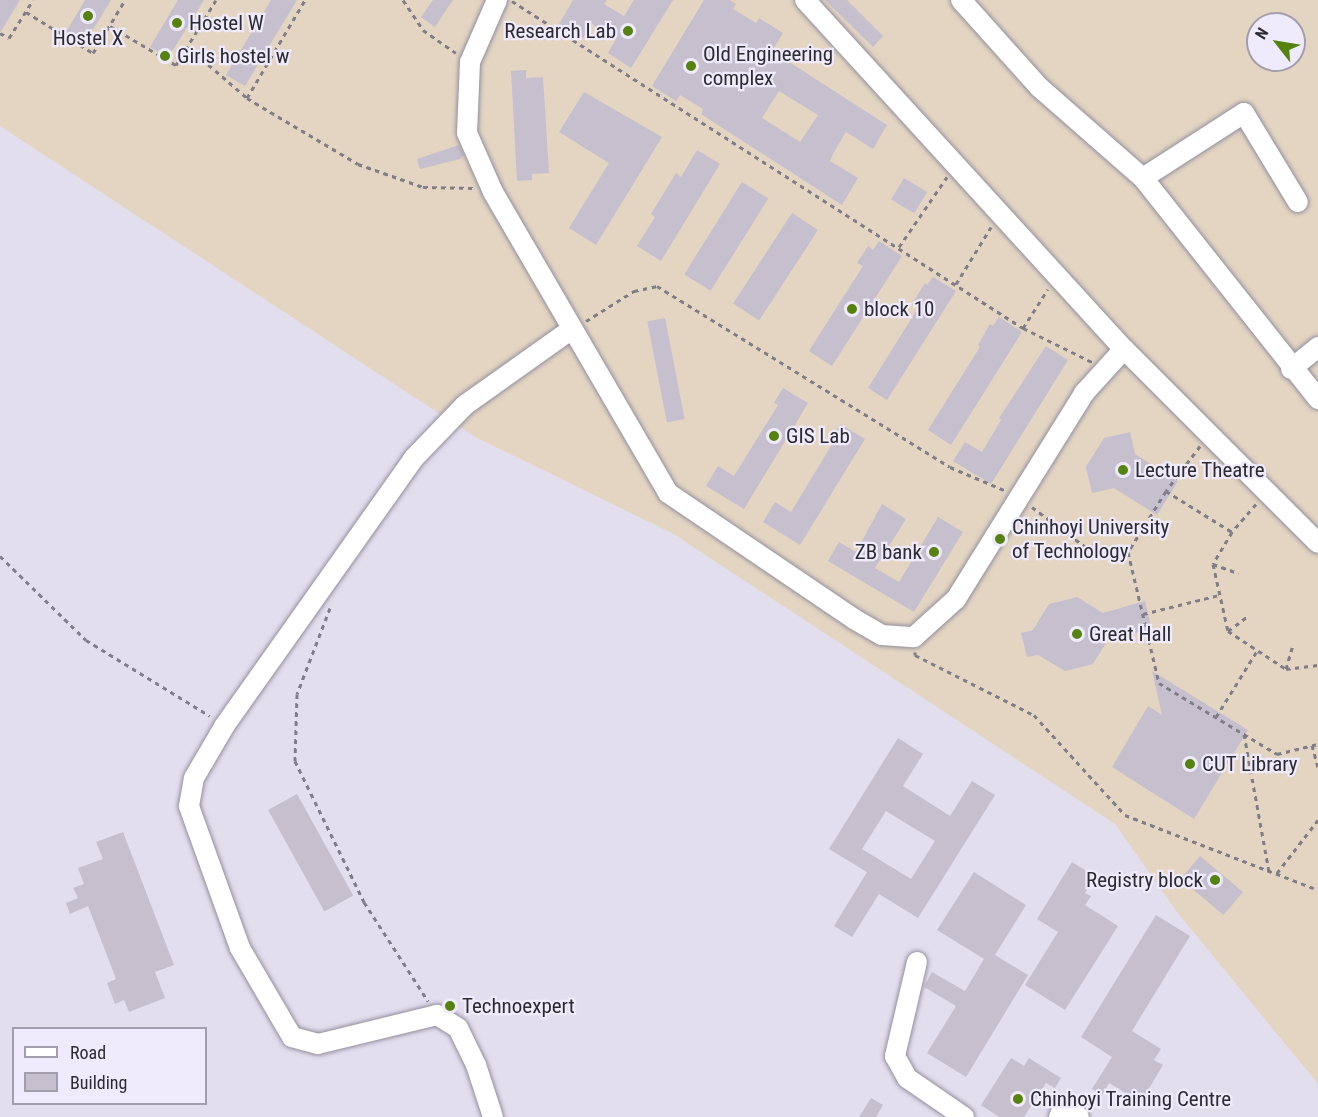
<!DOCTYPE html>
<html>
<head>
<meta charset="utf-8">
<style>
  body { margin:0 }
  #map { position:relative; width:1318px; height:1117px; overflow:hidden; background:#e3deee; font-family:"Roboto Condensed",sans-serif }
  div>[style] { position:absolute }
  .education>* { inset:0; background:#e3d5c2 }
  .building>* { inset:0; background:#c5bfce; transform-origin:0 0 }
  .path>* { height:3px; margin-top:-1.5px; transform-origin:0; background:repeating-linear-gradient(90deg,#807d88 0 4.5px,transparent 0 9px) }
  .roads { filter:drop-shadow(0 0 2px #938f9e) drop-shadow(0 0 2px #938f9e) }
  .minor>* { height:20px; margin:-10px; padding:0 10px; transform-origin:10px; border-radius:10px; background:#fff }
  .dots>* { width:16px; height:16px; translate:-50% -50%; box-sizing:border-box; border:3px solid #f0ebfc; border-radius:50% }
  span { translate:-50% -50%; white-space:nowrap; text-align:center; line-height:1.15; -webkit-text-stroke:4.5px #f0ebfc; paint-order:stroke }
  .poi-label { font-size:21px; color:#2c2b31 }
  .left { translate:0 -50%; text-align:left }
  .right { translate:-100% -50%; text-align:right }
  .legend { position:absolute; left:12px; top:1027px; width:195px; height:78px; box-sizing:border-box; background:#f0ebfc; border:2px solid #a29eab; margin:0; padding:8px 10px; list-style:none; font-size:18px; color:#2c2b31 }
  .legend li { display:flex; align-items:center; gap:12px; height:30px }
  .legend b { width:30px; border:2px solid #a29eab }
  .north { position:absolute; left:1246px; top:12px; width:60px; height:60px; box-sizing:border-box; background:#f0ebfc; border:2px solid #a29eab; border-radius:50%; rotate:301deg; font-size:16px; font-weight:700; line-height:24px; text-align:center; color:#2c2b31 }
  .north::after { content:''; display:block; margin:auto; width:21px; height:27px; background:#568310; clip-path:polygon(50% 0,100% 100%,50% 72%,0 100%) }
</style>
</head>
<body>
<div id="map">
  <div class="education">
    <i style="clip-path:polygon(evenodd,0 0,1318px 0,1318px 1084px,1177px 912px,1115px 824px,672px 533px,475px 437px,0 126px,0 0,1258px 24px,1294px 24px,1294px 60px,1258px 60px,1258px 24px)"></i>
  </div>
  <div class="building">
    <i style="clip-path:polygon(0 0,20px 0,0 33px)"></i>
    <i style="clip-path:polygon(85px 0,111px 0,85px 43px,66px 32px)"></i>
    <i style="clip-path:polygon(178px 0,204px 0,168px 58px,150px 47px)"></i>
    <i style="clip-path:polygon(271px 0,297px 0,245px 86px,226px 75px)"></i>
    <i style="clip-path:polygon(433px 0,453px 0,435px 27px,421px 17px)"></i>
    <i style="clip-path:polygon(573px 0,607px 0,604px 4px,624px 16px,634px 0,673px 0,631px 68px,608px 53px,616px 39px,592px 24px,583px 38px,559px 24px)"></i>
    <i style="clip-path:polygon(evenodd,704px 0,729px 0,736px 4px,733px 9px,756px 23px,759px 18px,783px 33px,772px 51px,887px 125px,873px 149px,846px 132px,834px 152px,830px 161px,858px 178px,842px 205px,701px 114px,703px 109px,680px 95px,676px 101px,652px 86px,704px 0,779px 91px,818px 115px,800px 142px,762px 118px,779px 91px)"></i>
    <i style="clip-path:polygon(825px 0,847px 0,883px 36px,873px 47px)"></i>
    <i style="clip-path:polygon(526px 70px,526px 78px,543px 77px,549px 173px,532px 174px,532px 180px,517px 181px,511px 71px)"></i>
    <i style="clip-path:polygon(584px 92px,662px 137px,596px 245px,569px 228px,609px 163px,559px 132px)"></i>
    <i style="clip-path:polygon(459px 145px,464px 155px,460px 159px,420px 169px,417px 159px)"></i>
    <i style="clip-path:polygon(697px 150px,720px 164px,661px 261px,637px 246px,655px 217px,651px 214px,662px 196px,676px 173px,681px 177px)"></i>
    <i style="left:904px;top:178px;width:27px;height:25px;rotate:31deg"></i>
    <i style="left:742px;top:182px;width:31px;height:109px;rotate:32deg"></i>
    <i style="left:792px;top:213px;width:31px;height:108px;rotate:33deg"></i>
    <i style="clip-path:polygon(879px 241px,902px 256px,832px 366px,809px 351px,863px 266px,857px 263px,868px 246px,873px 250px)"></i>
    <i style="clip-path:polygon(933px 277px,956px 291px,887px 400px,868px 388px,918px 308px,912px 304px,925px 283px,927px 285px)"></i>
    <i style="clip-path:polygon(999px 317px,1022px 332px,951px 445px,928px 430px,980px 347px,978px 345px,990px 324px,993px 326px)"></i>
    <i style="left:665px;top:318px;width:103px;height:18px;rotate:79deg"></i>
    <i style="clip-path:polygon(1046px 346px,1068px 360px,991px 484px,953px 461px,965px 442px,982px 452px,1001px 420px,999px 418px)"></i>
    <i style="clip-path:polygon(783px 388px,808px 403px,744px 509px,706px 486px,718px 466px,734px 476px,778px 405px,774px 403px)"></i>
    <i style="clip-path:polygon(840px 424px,865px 439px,800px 545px,763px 522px,775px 502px,791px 512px,834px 441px,831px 439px)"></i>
    <i style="clip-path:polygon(1130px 432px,1135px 454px,1178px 481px,1157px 515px,1114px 488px,1092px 493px,1086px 467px,1104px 438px)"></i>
    <i style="clip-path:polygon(882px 504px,906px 519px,875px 568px,899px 582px,938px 517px,963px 532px,914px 612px,828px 561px,839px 542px,856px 552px)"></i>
    <i style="clip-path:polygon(1077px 597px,1103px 613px,1145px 601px,1152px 630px,1109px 638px,1093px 664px,1065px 671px,1038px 655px,1027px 657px,1021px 633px,1033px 630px,1049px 604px)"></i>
    <i style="clip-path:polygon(1152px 671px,1248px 730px,1194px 819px,1112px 767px,1148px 706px,1162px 715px)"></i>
    <i style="clip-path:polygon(evenodd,898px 738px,923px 754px,903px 786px,950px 816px,972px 781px,995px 795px,918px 918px,879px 894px,852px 937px,834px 926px,867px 872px,829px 849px,898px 738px,886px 811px,935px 841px,911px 879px,862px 849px,886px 811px)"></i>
    <i style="left:297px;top:794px;width:116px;height:33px;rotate:61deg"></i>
    <i style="clip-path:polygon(123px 832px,174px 965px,155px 972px,165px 998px,129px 1012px,124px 1000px,115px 1004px,107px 983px,116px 979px,88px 906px,70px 914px,66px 903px,78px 898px,73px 888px,84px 884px,78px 868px,103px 859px,96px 842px)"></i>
    <i style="left:1200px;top:856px;width:56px;height:30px;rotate:40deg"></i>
    <i style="clip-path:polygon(1072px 862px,1095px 876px,1085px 893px,1091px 896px,1085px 905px,1118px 926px,1065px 1010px,1025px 985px,1058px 932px,1037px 919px)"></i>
    <i style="clip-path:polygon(974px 872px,1026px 905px,995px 955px,1028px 975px,966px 1077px,927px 1053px,956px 1006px,924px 987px,932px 972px,965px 991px,984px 959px,937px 930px)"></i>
    <i style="clip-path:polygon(1156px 915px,1190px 936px,1132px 1031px,1161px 1049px,1154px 1060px,1163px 1065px,1141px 1102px,1109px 1083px,1102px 1095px,1092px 1089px,1112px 1057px,1081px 1037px)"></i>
    <i style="clip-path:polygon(1011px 1058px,1024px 1066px,1029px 1058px,1061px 1078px,1055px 1088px,1046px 1083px,1024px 1117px,999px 1117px,981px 1105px)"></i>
    <i style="clip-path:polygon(871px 1098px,883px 1105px,876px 1117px,859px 1117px)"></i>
  </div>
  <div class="path">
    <i style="left:403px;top:0;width:36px;rotate:56deg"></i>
    <i style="left:423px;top:30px;width:40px;rotate:34.9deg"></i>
    <i style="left:512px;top:1px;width:607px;rotate:32.62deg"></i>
    <i style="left:1023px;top:328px;width:77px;rotate:26.2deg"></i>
    <i style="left:26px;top:12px;width:79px;rotate:31.5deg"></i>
    <i style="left:93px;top:53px;width:62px;rotate:-58.9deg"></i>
    <i style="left:110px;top:26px;width:77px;rotate:30.6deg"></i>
    <i style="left:176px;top:65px;width:76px;rotate:-58.4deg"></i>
    <i style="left:0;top:33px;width:10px;rotate:29deg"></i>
    <i style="left:9px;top:38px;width:45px;rotate:-57.7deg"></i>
    <i style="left:188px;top:47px;width:78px;rotate:40.8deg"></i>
    <i style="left:247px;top:98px;width:129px;rotate:30.7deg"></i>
    <i style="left:358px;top:164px;width:69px;rotate:19.5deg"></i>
    <i style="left:423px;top:187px;width:50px;rotate:1.1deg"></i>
    <i style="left:247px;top:98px;width:114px;rotate:-59.4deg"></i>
    <i style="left:899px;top:247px;width:85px;rotate:-55.6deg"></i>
    <i style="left:956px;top:284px;width:67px;rotate:-58.4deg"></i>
    <i style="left:586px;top:321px;width:57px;rotate:-32deg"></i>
    <i style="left:634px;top:291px;width:24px;rotate:-12deg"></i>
    <i style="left:657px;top:286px;width:344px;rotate:31.7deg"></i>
    <i style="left:950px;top:467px;width:59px;rotate:23.1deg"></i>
    <i style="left:1023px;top:328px;width:46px;rotate:-57.3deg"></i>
    <i style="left:1200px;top:446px;width:56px;rotate:127.1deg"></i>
    <i style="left:1166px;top:491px;width:72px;rotate:121.9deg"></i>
    <i style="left:1128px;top:552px;width:135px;rotate:76.7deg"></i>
    <i style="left:1159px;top:683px;width:138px;rotate:31deg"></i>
    <i style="left:1277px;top:754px;width:42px;rotate:-13.7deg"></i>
    <i style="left:1166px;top:491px;width:78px;rotate:31.8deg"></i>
    <i style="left:1256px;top:504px;width:37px;rotate:131deg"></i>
    <i style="left:1232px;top:532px;width:37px;rotate:121deg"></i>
    <i style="left:1213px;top:564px;width:69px;rotate:77.4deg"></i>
    <i style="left:1228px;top:631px;width:69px;rotate:33.2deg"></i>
    <i style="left:1286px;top:669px;width:32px;rotate:-7deg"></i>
    <i style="left:1032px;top:507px;width:84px;rotate:36.7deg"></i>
    <i style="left:1099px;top:557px;width:29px;rotate:-10deg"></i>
    <i style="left:0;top:556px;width:120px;rotate:44.3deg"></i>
    <i style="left:86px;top:640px;width:145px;rotate:31.5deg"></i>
    <i style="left:1213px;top:564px;width:27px;rotate:20deg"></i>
    <i style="left:330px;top:608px;width:92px;rotate:111deg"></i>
    <i style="left:297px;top:694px;width:67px;rotate:91.7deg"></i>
    <i style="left:295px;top:761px;width:157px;rotate:63.9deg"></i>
    <i style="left:364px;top:902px;width:118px;rotate:57.1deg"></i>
    <i style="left:1143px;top:614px;width:78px;rotate:-14deg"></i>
    <i style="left:1228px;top:631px;width:25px;rotate:-37deg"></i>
    <i style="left:915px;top:652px;width:3px;rotate:90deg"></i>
    <i style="left:915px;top:655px;width:133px;rotate:26.8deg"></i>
    <i style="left:1034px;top:715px;width:135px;rotate:47.7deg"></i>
    <i style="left:1125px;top:815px;width:207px;rotate:21.2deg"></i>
    <i style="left:1286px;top:669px;width:25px;rotate:-74deg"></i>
    <i style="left:1216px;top:717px;width:78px;rotate:-58.2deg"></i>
    <i style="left:1244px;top:734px;width:139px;rotate:79.7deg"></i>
    <i style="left:1312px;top:745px;width:24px;rotate:75deg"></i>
    <i style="left:1277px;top:873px;width:67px;rotate:-52.3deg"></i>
  </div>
  <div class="roads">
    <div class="minor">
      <i style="left:497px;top:0;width:68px;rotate:113.5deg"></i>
      <i style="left:470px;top:62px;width:71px;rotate:92.4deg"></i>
      <i style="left:467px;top:133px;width:64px;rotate:66.2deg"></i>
      <i style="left:493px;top:192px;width:348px;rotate:59.8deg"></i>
      <i style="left:668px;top:493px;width:225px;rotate:34.1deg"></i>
      <i style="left:854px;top:619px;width:32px;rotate:30deg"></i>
      <i style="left:882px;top:635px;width:32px;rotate:4deg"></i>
      <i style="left:914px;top:637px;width:57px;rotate:-42.1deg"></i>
      <i style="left:956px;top:599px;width:243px;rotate:-58.1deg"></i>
      <i style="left:1084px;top:393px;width:59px;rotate:-47.7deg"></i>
      <i style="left:805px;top:0;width:473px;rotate:47.6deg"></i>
      <i style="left:1124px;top:349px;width:274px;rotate:45deg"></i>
      <i style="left:961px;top:0;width:117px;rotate:48.1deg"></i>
      <i style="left:1039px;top:87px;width:138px;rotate:41.2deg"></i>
      <i style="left:1143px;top:178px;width:282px;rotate:51.6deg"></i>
      <i style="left:1143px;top:178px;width:120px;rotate:-32.8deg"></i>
      <i style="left:1244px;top:113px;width:104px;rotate:58.8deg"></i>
      <i style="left:1291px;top:369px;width:35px;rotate:-39deg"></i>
      <i style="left:917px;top:962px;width:97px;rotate:103.2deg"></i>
      <i style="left:895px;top:1056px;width:25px;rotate:61deg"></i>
      <i style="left:907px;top:1078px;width:69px;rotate:34.4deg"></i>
      <i style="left:493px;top:1117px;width:55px;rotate:-108.1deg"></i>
      <i style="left:476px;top:1065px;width:41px;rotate:-115.9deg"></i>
      <i style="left:458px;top:1028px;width:25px;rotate:-148deg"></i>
      <i style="left:437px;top:1015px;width:122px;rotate:166.3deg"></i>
      <i style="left:318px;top:1044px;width:27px;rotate:-165deg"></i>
      <i style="left:292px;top:1037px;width:103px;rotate:-120.3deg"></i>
      <i style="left:240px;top:948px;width:151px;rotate:-109.8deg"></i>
      <i style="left:189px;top:806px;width:28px;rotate:-80deg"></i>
      <i style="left:194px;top:778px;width:61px;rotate:-59.7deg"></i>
      <i style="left:225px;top:725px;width:326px;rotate:-54.7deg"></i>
      <i style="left:413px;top:459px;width:75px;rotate:-46.1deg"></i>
      <i style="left:465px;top:405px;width:131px;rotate:-35.4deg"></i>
      <i style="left:1059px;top:1117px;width:10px;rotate:-66deg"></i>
      <i style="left:1063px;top:1108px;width:18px;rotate:29deg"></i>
    </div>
  </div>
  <div class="dots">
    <i style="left:88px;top:16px;background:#568310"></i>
    <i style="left:177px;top:23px;background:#568310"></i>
    <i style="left:628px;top:31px;background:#568310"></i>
    <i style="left:165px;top:56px;background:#568310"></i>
    <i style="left:691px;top:66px;background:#568310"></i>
    <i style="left:852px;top:309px;background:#568310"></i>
    <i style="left:774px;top:436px;background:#568310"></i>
    <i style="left:1123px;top:470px;background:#568310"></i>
    <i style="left:1000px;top:539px;background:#568310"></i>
    <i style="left:934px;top:552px;background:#568310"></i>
    <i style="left:1077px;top:634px;background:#568310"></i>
    <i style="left:1190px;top:764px;background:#568310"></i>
    <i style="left:1215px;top:880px;background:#568310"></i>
    <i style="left:450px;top:1006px;background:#568310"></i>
    <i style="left:1018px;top:1099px;background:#568310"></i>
  </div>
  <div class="poi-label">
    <span class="left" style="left:189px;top:23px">Hostel W</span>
    <span class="right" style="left:616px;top:31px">Research Lab</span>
    <span style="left:88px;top:38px">Hostel X</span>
    <span class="left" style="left:703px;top:66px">Old Engineering<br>complex</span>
    <span class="left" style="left:177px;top:56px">Girls hostel w</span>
    <span class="left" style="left:864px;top:309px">block 10</span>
    <span class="left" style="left:786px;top:436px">GIS Lab</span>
    <span class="left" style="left:1135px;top:470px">Lecture Theatre</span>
    <span class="left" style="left:1012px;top:539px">Chinhoyi University<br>of Technology</span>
    <span class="right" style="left:922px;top:552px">ZB bank</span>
    <span class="left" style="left:1089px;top:634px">Great Hall</span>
    <span class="left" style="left:1202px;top:764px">CUT Library</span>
    <span class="right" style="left:1203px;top:880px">Registry block</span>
    <span class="left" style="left:462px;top:1006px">Technoexpert</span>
    <span class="left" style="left:1030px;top:1099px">Chinhoyi Training Centre</span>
  </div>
  <ul class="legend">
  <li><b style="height:8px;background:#fff"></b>Road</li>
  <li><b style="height:16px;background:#c5bfce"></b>Building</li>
  </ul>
  <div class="north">N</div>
</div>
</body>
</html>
